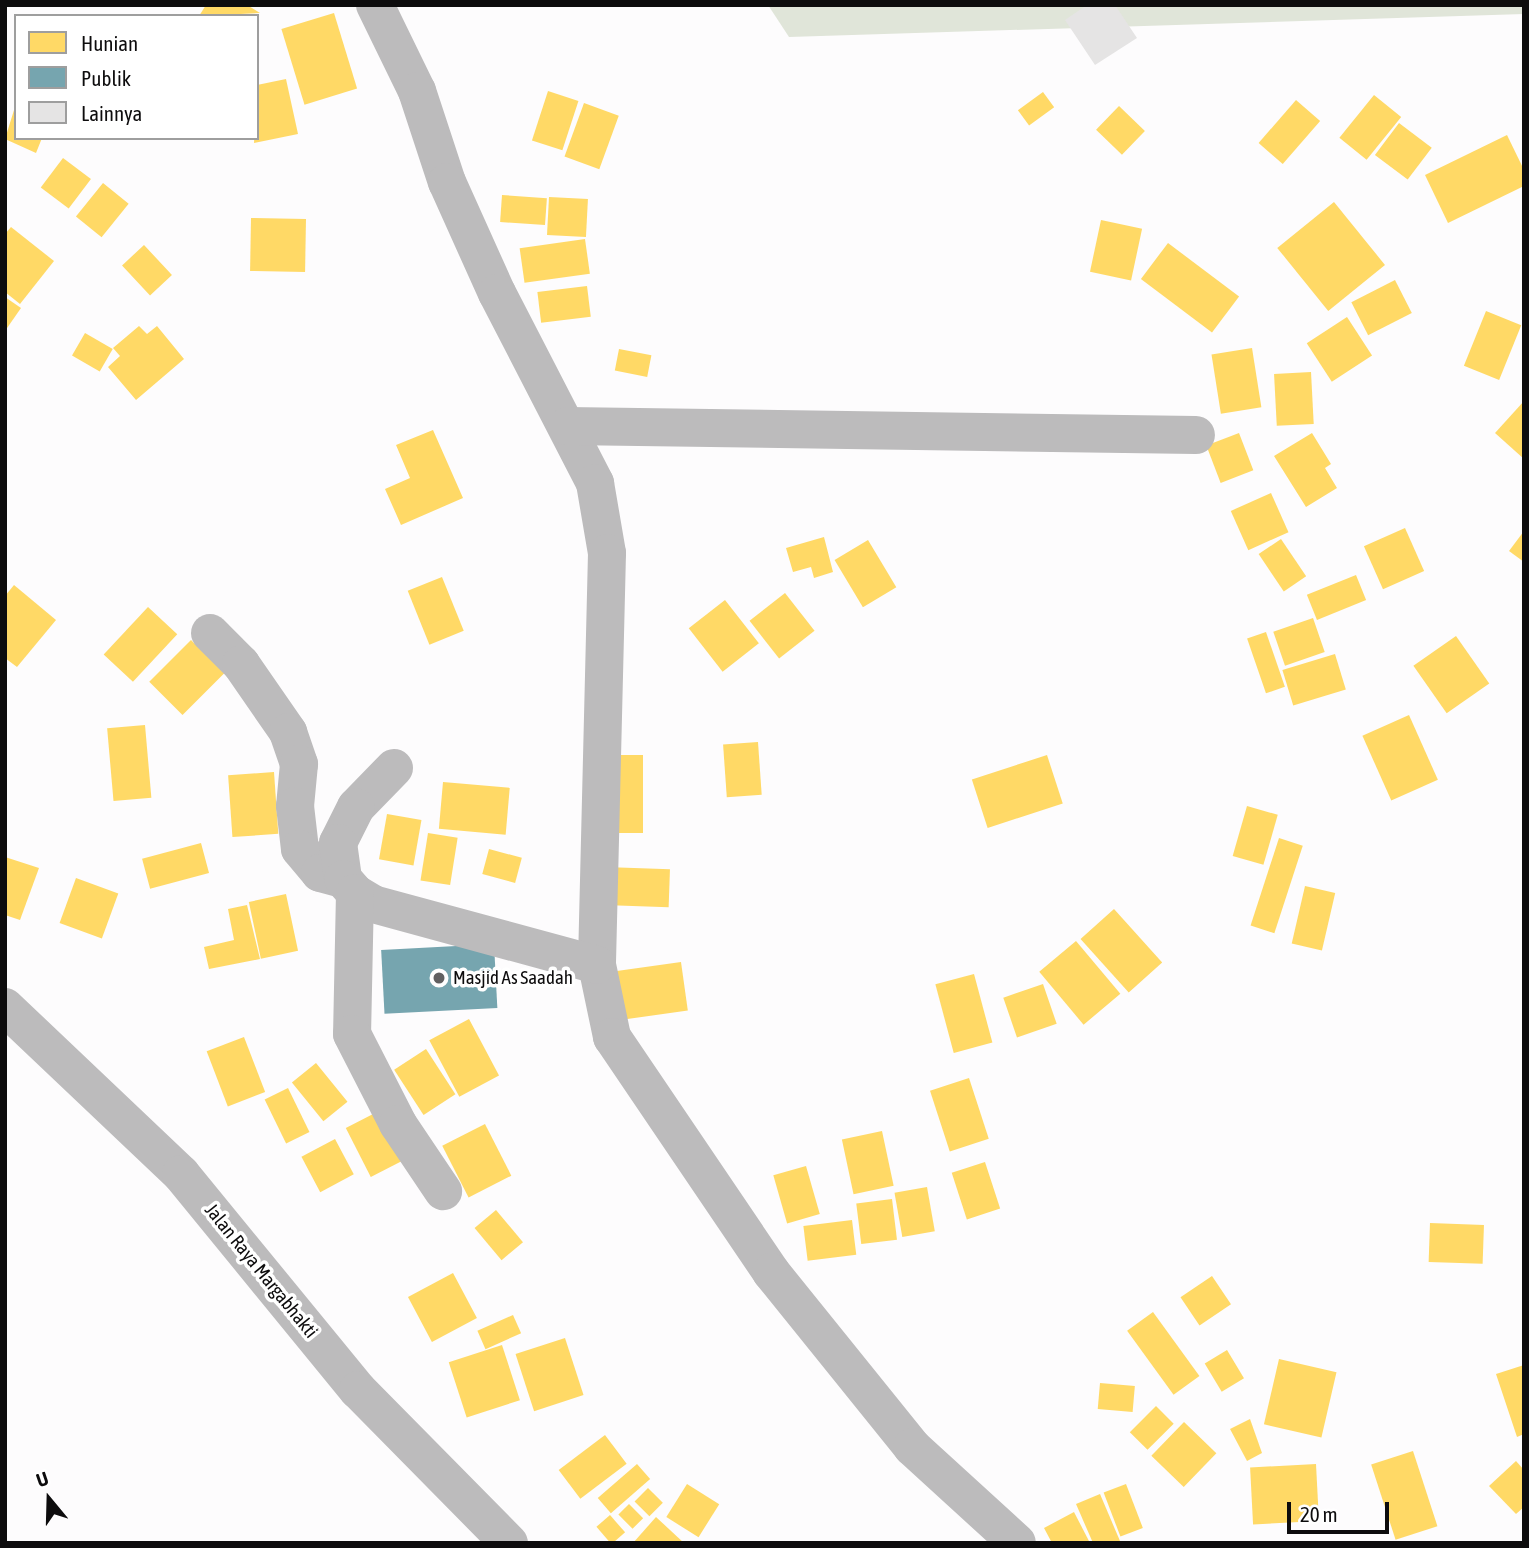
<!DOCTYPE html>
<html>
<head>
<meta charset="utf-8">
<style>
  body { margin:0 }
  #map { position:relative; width:1529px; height:1548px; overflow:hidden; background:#fdfcfd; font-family:"Asap Condensed",sans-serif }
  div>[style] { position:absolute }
  .green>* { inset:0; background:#e0e5d9 }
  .homes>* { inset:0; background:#ffd966; transform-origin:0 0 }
  .public>* { inset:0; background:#76a5af; transform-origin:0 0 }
  .building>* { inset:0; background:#e5e4e4 }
  .minor>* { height:38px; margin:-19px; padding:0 19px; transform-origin:19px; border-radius:19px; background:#bcbbbc }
  .dots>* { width:19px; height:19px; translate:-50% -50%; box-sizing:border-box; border:4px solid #fff; border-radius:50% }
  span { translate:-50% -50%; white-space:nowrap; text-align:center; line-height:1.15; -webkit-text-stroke:7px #fff; paint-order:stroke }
  .poi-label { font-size:19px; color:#0d0c0d }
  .left { translate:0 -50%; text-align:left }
  .street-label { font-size:19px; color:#0d0c0d }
  .frame { position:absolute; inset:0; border:7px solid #0d0c0d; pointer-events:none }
  .legend { position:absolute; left:14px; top:14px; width:245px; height:126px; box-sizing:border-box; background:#fff; border:2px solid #9e9e9e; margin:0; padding:9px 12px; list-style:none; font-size:21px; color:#0d0c0d }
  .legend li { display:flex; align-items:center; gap:14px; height:35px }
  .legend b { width:35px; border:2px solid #9e9e9e }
  .north { position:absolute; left:14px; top:1464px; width:70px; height:70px; -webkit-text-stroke:5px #fff; paint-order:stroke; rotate:341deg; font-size:19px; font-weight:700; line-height:28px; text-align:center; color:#0d0c0d }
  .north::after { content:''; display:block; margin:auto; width:24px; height:32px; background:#0d0c0d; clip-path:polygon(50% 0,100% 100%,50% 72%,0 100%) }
  .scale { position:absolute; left:1287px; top:1502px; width:102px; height:32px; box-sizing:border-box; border:4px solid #0d0c0d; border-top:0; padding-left:9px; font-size:21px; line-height:24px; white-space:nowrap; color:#0d0c0d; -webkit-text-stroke:5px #fff; paint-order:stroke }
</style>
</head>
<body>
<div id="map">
  <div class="green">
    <i style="clip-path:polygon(768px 5px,1524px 5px,1524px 14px,789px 37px)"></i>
  </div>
  <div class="homes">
    <i style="clip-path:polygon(206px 5px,247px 5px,260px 13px,199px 16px)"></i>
    <i style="left:334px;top:13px;width:79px;height:55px;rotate:73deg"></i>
    <i style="clip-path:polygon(286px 79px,298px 134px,254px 143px,257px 85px)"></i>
    <i style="left:548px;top:91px;width:32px;height:52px;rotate:18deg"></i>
    <i style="left:1043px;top:92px;width:19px;height:31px;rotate:54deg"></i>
    <i style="left:1374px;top:95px;width:35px;height:55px;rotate:39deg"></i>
    <i style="left:1296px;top:100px;width:32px;height:57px;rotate:41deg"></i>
    <i style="left:584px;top:103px;width:37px;height:57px;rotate:20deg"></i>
    <i style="left:1119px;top:106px;width:36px;height:33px;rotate:44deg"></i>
    <i style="clip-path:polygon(14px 110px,16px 138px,42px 138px,36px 153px,5px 139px)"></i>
    <i style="left:1399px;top:123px;width:41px;height:40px;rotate:37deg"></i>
    <i style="clip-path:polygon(1507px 135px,1524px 170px,1524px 186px,1448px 223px,1425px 175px)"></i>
    <i style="left:63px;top:158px;width:35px;height:37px;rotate:37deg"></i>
    <i style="left:103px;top:183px;width:33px;height:43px;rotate:39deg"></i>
    <i style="left:502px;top:195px;width:45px;height:27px;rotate:4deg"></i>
    <i style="left:549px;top:197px;width:39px;height:38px;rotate:3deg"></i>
    <i style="left:1334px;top:202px;width:81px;height:73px;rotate:51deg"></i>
    <i style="left:251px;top:218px;width:55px;height:53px;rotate:1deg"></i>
    <i style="left:1101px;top:220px;width:42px;height:53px;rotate:12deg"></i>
    <i style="clip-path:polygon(11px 227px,54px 261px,20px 304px,5px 292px,5px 234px)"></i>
    <i style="left:585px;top:239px;width:35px;height:66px;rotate:82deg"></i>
    <i style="left:1168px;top:243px;width:89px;height:45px;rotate:37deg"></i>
    <i style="left:144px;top:245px;width:41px;height:30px;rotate:47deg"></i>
    <i style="left:1395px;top:280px;width:37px;height:49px;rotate:63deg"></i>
    <i style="left:587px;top:286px;width:31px;height:50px;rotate:83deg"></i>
    <i style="clip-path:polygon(5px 297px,21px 308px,5px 331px)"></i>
    <i style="left:1486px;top:311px;width:38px;height:59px;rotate:22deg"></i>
    <i style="left:1347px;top:317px;width:46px;height:48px;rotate:57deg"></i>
    <i style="clip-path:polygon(139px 326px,147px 334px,157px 326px,184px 359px,136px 400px,108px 367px,120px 356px,113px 348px)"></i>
    <i style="left:85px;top:333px;width:32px;height:26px;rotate:30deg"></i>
    <i style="left:1252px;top:348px;width:60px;height:41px;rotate:81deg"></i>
    <i style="left:619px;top:349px;width:33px;height:22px;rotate:11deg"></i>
    <i style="left:1311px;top:372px;width:52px;height:37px;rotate:87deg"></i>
    <i style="clip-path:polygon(1524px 401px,1524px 459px,1495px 433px)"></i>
    <i style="clip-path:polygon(433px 430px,463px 498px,401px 525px,385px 489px,410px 478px,396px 445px)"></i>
    <i style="left:1239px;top:433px;width:40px;height:35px;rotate:69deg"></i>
    <i style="clip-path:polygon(1312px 433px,1331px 464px,1325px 468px,1337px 488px,1306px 507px,1274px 456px)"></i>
    <i style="left:1271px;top:493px;width:43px;height:44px;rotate:66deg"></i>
    <i style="left:1405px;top:528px;width:47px;height:45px;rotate:66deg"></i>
    <i style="clip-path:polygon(1524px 531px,1524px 562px,1509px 551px)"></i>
    <i style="clip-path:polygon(824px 537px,833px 572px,814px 578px,811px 567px,793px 572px,786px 548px)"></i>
    <i style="left:1281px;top:539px;width:45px;height:27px;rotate:56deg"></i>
    <i style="left:868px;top:540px;width:55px;height:39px;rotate:59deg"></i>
    <i style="left:1356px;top:575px;width:27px;height:53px;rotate:68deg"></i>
    <i style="left:442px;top:577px;width:58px;height:37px;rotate:68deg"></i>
    <i style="clip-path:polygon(14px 585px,56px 620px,17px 667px,5px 658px,5px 596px)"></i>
    <i style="left:785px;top:593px;width:48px;height:45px;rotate:52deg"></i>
    <i style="left:725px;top:600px;width:55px;height:46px;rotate:52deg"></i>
    <i style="left:148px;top:607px;width:40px;height:65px;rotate:43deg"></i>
    <i style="left:1313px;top:618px;width:36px;height:42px;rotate:71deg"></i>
    <i style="left:1266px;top:632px;width:58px;height:20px;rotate:71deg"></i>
    <i style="left:1456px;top:636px;width:58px;height:52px;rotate:55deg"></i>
    <i style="left:191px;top:640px;width:47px;height:59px;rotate:45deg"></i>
    <i style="left:1335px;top:654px;width:37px;height:55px;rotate:73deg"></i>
    <i style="left:1409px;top:715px;width:71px;height:51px;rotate:66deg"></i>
    <i style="left:145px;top:725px;width:73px;height:38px;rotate:85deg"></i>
    <i style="left:758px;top:742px;width:53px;height:35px;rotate:86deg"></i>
    <i style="left:609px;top:755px;width:34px;height:78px"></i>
    <i style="left:1047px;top:755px;width:51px;height:79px;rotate:72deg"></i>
    <i style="left:274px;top:772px;width:62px;height:46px;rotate:86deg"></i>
    <i style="left:443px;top:782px;width:67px;height:47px;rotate:5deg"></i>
    <i style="left:1247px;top:806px;width:32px;height:52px;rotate:16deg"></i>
    <i style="left:387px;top:814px;width:35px;height:46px;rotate:10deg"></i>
    <i style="left:428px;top:833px;width:30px;height:48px;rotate:9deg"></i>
    <i style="left:1279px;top:838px;width:25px;height:92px;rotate:18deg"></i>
    <i style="left:201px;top:843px;width:31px;height:61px;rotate:75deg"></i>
    <i style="left:489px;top:849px;width:34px;height:26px;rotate:15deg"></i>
    <i style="clip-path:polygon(5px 857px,39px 868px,20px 920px,5px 915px)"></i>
    <i style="left:605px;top:867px;width:65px;height:38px;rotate:2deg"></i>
    <i style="left:76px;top:878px;width:45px;height:48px;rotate:20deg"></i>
    <i style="left:1305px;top:886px;width:31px;height:59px;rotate:13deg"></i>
    <i style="left:286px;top:894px;width:58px;height:38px;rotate:78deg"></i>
    <i style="clip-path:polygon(247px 905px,260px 959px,209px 969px,204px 947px,234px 940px,228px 909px)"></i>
    <i style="left:1114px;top:909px;width:72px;height:45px;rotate:48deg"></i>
    <i style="left:1076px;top:941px;width:69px;height:48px;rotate:50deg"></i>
    <i style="left:681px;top:962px;width:49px;height:72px;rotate:82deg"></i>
    <i style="left:974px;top:974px;width:71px;height:40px;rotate:75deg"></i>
    <i style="left:1043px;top:984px;width:42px;height:42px;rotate:71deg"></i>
    <i style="left:469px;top:1019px;width:64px;height:45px;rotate:62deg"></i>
    <i style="left:244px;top:1037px;width:59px;height:40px;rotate:69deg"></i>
    <i style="left:426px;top:1049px;width:54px;height:38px;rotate:57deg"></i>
    <i style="left:316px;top:1063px;width:50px;height:31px;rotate:51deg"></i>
    <i style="left:969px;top:1078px;width:64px;height:41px;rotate:72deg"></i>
    <i style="left:288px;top:1088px;width:49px;height:26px;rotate:64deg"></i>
    <i style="left:377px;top:1112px;width:55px;height:35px;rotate:63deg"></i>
    <i style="left:485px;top:1124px;width:58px;height:48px;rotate:63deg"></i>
    <i style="left:882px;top:1131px;width:56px;height:41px;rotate:78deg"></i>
    <i style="left:335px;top:1139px;width:40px;height:38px;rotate:62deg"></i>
    <i style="left:985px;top:1162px;width:49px;height:35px;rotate:72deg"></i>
    <i style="left:806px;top:1166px;width:50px;height:34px;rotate:74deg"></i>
    <i style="left:927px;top:1187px;width:45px;height:33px;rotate:80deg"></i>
    <i style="left:892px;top:1199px;width:41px;height:36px;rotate:83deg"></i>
    <i style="left:496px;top:1210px;width:42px;height:28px;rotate:50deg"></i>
    <i style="left:852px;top:1220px;width:35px;height:49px;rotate:83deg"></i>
    <i style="left:1430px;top:1223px;width:54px;height:39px;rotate:2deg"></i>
    <i style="left:453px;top:1273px;width:51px;height:51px;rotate:62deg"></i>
    <i style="left:1212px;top:1276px;width:34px;height:38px;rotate:56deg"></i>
    <i style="left:1153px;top:1312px;width:79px;height:32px;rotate:54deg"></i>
    <i style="left:513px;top:1315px;width:20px;height:39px;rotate:66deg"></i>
    <i style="left:565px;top:1338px;width:60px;height:52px;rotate:72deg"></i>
    <i style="left:502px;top:1345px;width:58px;height:56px;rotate:72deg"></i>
    <i style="left:1227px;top:1350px;width:33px;height:26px;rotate:59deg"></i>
    <i style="left:1279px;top:1359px;width:59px;height:67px;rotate:13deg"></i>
    <i style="clip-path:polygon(1524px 1365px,1524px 1434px,1517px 1437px,1496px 1374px)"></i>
    <i style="left:1100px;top:1383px;width:35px;height:26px;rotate:5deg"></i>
    <i style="left:1156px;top:1406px;width:25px;height:37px;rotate:45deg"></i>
    <i style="clip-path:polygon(1250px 1419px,1262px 1453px,1247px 1461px,1230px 1429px)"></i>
    <i style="left:1184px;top:1422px;width:45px;height:47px;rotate:44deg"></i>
    <i style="left:605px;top:1435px;width:36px;height:58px;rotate:53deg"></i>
    <i style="left:1413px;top:1451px;width:79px;height:44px;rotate:72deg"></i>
    <i style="clip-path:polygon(1516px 1461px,1524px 1470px,1524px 1507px,1516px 1514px,1489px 1486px)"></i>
    <i style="left:637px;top:1464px;width:20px;height:52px;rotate:49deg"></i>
    <i style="left:1316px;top:1464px;width:57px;height:66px;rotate:87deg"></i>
    <i style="left:687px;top:1484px;width:38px;height:39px;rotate:32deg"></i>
    <i style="left:1126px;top:1484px;width:47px;height:24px;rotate:69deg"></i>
    <i style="left:648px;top:1488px;width:21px;height:19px;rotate:45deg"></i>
    <i style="clip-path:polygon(1100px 1494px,1120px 1541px,1116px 1543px,1093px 1543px,1076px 1504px)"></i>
    <i style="left:629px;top:1504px;width:20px;height:15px;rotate:45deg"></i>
    <i style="clip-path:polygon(1074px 1512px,1090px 1543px,1052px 1543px,1044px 1528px)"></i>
    <i style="left:610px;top:1515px;width:23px;height:18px;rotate:49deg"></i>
    <i style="clip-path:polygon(656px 1517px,684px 1543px,633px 1543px)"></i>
  </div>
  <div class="public">
    <i style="left:494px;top:944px;width:64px;height:113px;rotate:87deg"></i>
  </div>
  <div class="building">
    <i style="clip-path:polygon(1087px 5px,1115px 5px,1137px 38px,1095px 65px,1065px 20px)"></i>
  </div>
  <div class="minor">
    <i style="left:375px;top:5px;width:96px;rotate:64deg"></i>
    <i style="left:417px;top:91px;width:96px;rotate:71.8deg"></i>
    <i style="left:447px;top:182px;width:122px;rotate:65.8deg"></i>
    <i style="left:497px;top:293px;width:214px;rotate:62.7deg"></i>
    <i style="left:595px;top:483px;width:71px;rotate:80.3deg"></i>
    <i style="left:607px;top:553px;width:412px;rotate:91.4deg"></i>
    <i style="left:597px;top:965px;width:74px;rotate:78.2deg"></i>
    <i style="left:612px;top:1037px;width:284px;rotate:55.9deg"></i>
    <i style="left:771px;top:1272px;width:225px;rotate:51.1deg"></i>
    <i style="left:912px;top:1447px;width:142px;rotate:42.4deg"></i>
    <i style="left:567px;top:426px;width:629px;rotate:0.82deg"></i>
    <i style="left:210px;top:633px;width:44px;rotate:45deg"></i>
    <i style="left:241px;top:664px;width:83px;rotate:55.3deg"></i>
    <i style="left:288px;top:732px;width:34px;rotate:71deg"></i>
    <i style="left:299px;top:764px;width:42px;rotate:95.4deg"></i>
    <i style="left:295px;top:806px;width:43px;rotate:83.4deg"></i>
    <i style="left:300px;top:849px;width:31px;rotate:50deg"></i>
    <i style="left:320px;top:873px;width:24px;rotate:15deg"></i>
    <i style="left:394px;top:768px;width:54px;rotate:134.3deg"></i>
    <i style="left:356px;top:807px;width:40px;rotate:116.6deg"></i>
    <i style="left:338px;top:843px;width:36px;rotate:82deg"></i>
    <i style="left:343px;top:879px;width:18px;rotate:49deg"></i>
    <i style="left:355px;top:893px;width:21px;rotate:31deg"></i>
    <i style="left:373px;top:904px;width:232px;rotate:15.2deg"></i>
    <i style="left:355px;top:893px;width:141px;rotate:91.2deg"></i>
    <i style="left:352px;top:1034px;width:101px;rotate:62.9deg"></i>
    <i style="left:398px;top:1124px;width:81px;rotate:56.1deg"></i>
    <i style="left:5px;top:1007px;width:243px;rotate:43.5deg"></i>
    <i style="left:181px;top:1174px;width:279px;rotate:50.7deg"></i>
    <i style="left:358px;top:1390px;width:215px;rotate:45.4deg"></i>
  </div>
  <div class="dots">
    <i style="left:439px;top:978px;background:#616061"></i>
  </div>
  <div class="poi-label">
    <span class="left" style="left:453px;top:978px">Masjid As Saadah</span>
  </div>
  <div class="street-label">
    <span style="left:261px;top:1271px;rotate:51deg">Jalan Raya Margabhakti</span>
  </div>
  <div class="frame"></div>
  <ul class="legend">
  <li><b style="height:19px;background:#ffd966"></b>Hunian</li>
  <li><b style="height:19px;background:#76a5af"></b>Publik</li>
  <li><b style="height:19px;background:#e5e4e4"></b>Lainnya</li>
  </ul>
  <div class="north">U</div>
  <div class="scale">20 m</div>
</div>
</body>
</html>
